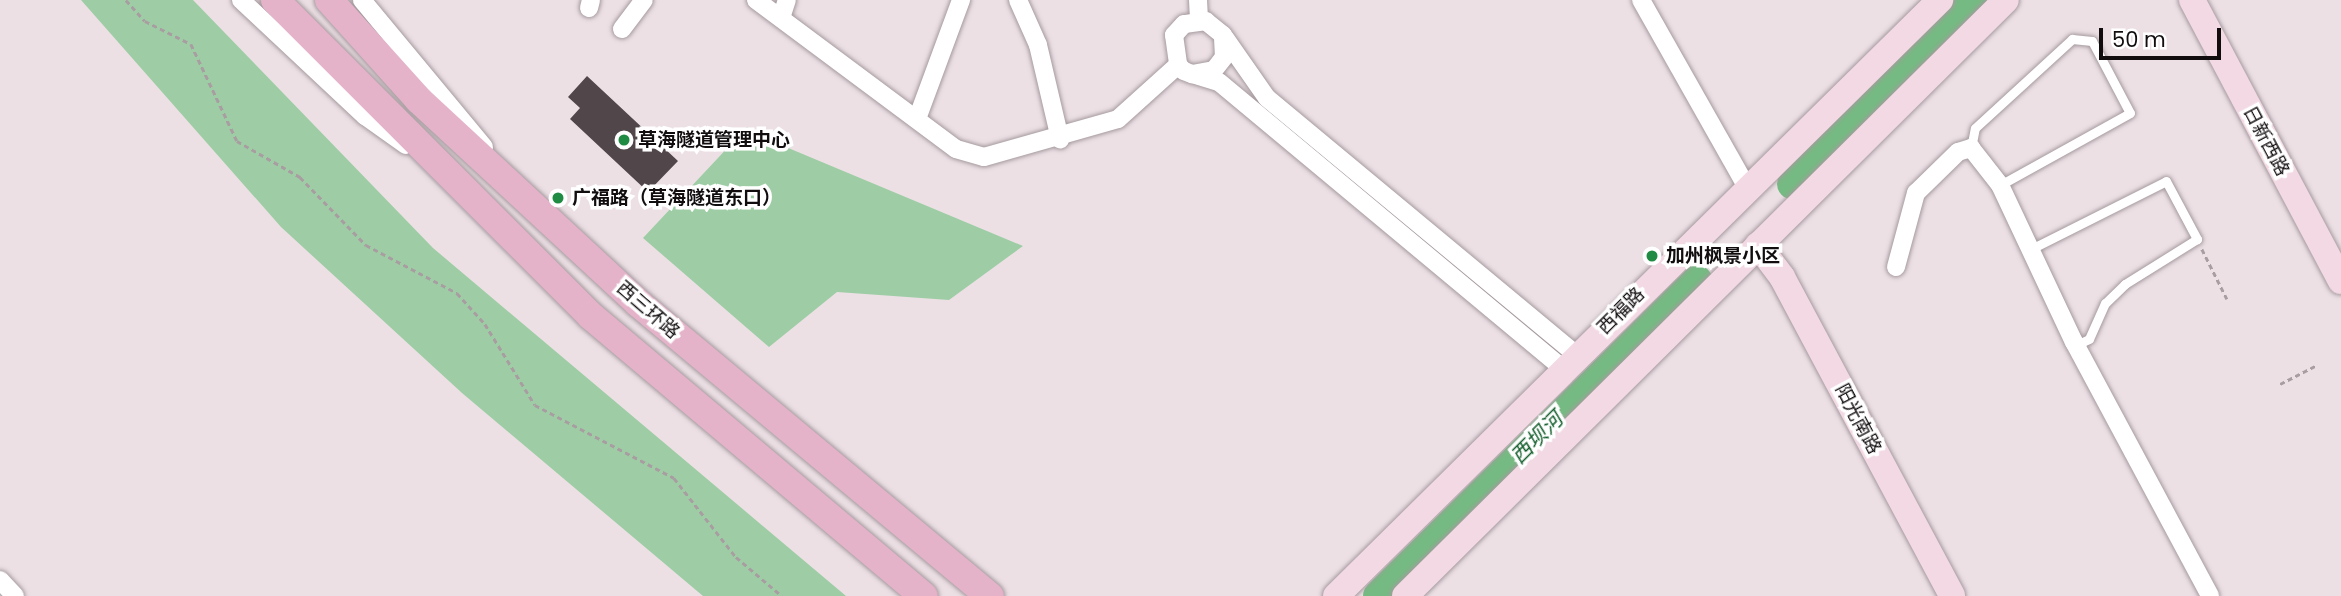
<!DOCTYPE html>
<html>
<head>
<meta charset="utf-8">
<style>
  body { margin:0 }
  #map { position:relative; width:2341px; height:596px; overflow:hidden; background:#ece0e5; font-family:Poppins,"Noto Sans SC",sans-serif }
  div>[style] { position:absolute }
  .green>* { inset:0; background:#9ecda5 }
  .river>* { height:30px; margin:-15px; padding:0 15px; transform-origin:15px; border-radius:15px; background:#76ba83 }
  .building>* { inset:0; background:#51474b }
  .path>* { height:2.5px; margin-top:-1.25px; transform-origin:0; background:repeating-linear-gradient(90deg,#a89ea2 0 5px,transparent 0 8.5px) }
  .roads { filter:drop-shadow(0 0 2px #a59a9e) drop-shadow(0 0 2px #a59a9e) }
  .lane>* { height:9px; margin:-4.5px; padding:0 4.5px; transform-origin:4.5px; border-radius:4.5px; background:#fff }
  .street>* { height:18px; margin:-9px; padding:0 9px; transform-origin:9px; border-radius:9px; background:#fff }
  .secondary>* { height:26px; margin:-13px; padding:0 13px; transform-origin:13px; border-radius:13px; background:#f2d9e4 }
  .primary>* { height:28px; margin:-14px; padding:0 14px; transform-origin:14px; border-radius:14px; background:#e5b3c9 }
  .dots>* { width:19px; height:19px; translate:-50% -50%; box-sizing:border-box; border:4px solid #fff; border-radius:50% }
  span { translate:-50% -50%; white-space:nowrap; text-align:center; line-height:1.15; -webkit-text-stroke:7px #fff; paint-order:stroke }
  .poi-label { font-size:19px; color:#110d0e; font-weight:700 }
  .left { translate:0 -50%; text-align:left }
  .street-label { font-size:19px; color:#110d0e }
  .water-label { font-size:21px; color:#105c29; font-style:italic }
  .scale { position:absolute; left:2099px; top:28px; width:122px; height:32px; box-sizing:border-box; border:4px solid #110d0e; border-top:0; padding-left:9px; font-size:21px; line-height:24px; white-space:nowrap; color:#110d0e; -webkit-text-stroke:5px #fff; paint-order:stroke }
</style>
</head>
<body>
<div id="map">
  <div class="green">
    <i style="clip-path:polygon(81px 0,193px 0,433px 248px,846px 596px,703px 596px,462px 393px,281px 227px)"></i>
    <i style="clip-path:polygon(747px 127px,762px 137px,1023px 246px,949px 300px,837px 292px,769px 347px,643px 238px)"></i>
  </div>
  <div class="river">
    <i style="left:1792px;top:184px;width:259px;rotate:-45.3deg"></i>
    <i style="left:1378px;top:596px;width:449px;rotate:-44.7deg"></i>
  </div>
  <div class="building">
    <i style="clip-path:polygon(587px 76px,678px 161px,648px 192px,570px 119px,580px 108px,568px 97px)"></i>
  </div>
  <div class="path">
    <i style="left:126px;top:0;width:28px;rotate:48deg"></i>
    <i style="left:145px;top:21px;width:51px;rotate:26.6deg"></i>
    <i style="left:191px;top:44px;width:107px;rotate:64.6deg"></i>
    <i style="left:237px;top:141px;width:73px;rotate:29.7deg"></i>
    <i style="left:300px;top:177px;width:95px;rotate:45.9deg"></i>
    <i style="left:366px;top:245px;width:103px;rotate:27.8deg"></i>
    <i style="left:457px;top:293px;width:42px;rotate:47.9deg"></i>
    <i style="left:485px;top:324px;width:95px;rotate:58.3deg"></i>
    <i style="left:535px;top:405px;width:157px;rotate:27.7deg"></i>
    <i style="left:674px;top:478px;width:100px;rotate:51.9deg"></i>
    <i style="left:736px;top:557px;width:60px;rotate:40.3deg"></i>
    <i style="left:2202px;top:249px;width:56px;rotate:63.4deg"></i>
    <i style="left:2280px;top:384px;width:42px;rotate:-27.2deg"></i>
  </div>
  <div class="roads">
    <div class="lane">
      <i style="left:1971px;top:148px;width:20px;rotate:-79deg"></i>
      <i style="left:1975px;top:128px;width:132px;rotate:-42.5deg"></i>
      <i style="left:2072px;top:39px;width:20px;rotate:6deg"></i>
      <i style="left:2092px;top:41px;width:81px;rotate:62.2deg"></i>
      <i style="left:2130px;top:113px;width:149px;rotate:151deg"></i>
      <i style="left:2031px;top:249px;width:151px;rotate:-26.7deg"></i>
      <i style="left:2166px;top:181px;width:66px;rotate:61.9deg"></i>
      <i style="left:2197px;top:239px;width:85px;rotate:148deg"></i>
      <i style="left:2125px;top:284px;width:28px;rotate:136deg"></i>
      <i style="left:2105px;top:303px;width:39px;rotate:114deg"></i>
      <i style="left:2089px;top:339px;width:14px;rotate:155deg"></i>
    </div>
    <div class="street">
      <i style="left:241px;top:0;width:170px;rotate:43.1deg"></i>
      <i style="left:365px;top:116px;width:50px;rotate:35.3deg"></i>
      <i style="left:362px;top:0;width:191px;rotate:50.3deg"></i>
      <i style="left:756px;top:0;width:249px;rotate:36.7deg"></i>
      <i style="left:956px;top:149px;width:29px;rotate:16deg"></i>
      <i style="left:984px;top:157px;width:139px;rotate:-15.8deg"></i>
      <i style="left:1118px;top:119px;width:81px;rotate:-42deg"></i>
      <i style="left:1018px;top:0;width:49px;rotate:66deg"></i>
      <i style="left:1038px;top:45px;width:97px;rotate:76.8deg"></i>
      <i style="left:1198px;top:0;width:20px;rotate:87deg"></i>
      <i style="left:1641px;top:0;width:215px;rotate:60.5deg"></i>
      <i style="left:589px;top:8px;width:8px;rotate:-76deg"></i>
      <i style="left:781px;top:18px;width:19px;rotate:-72deg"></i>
      <i style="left:622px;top:29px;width:36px;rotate:-53deg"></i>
      <i style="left:1225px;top:38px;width:73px;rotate:55deg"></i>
      <i style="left:1267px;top:98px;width:403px;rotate:39.7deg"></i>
      <i style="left:1192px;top:74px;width:22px;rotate:-10deg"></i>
      <i style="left:1214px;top:70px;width:16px;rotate:-52deg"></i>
      <i style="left:1224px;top:57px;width:22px;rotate:-93deg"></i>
      <i style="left:1223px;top:35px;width:22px;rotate:-141deg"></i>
      <i style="left:1206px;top:21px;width:22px;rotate:172deg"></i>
      <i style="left:1184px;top:24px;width:15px;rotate:132deg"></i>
      <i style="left:1174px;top:35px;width:30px;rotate:82deg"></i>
      <i style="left:1178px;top:65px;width:8px;rotate:45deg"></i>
      <i style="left:1184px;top:71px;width:9px;rotate:21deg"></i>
      <i style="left:1192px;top:74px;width:28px;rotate:17deg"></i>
      <i style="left:1219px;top:82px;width:447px;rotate:39.8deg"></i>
      <i style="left:917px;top:119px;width:127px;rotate:-69.7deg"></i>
      <i style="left:1896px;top:267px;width:77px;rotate:-74.9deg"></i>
      <i style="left:1916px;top:193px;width:59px;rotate:-44.3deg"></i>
      <i style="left:1958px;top:152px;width:14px;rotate:-17deg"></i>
      <i style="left:1971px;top:148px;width:47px;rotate:51.9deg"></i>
      <i style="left:2000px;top:185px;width:174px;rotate:64.8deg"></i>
      <i style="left:2074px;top:342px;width:288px;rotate:61.8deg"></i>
      <i style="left:0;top:580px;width:22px;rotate:47deg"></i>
    </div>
    <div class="secondary">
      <i style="left:2192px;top:0;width:318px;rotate:62.1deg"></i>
      <i style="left:1758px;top:245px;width:40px;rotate:53deg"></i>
      <i style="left:1782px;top:277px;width:361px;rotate:61.9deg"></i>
      <i style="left:1336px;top:596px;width:849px;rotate:-44.62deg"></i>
      <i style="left:1405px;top:596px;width:846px;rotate:-44.76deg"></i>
    </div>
    <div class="primary">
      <i style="left:275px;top:0;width:447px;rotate:45deg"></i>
      <i style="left:591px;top:316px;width:435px;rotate:40.1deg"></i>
      <i style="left:329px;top:0;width:135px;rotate:48deg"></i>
      <i style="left:419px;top:100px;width:299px;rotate:42.8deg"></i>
      <i style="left:638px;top:303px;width:458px;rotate:39.8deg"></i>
    </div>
  </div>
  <div class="dots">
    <i style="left:624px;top:140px;background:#208b42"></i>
    <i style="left:558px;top:198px;background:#208b42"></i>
    <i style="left:1652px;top:256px;background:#208b42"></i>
  </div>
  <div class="poi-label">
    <span class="left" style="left:638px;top:140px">草海隧道管理中心</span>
    <span class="left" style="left:572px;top:198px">广福路（草海隧道东口）</span>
    <span class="left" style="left:1666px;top:256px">加州枫景小区</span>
  </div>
  <div class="street-label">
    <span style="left:2266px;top:141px;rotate:62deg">日新西路</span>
    <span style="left:648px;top:310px;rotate:41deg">西三环路</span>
    <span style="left:1621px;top:311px;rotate:-45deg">西福路</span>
    <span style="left:1858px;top:419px;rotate:62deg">阳光南路</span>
  </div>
  <div class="water-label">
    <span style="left:1537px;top:438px;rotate:-45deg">西坝河</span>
  </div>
  <div class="scale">50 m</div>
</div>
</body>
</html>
